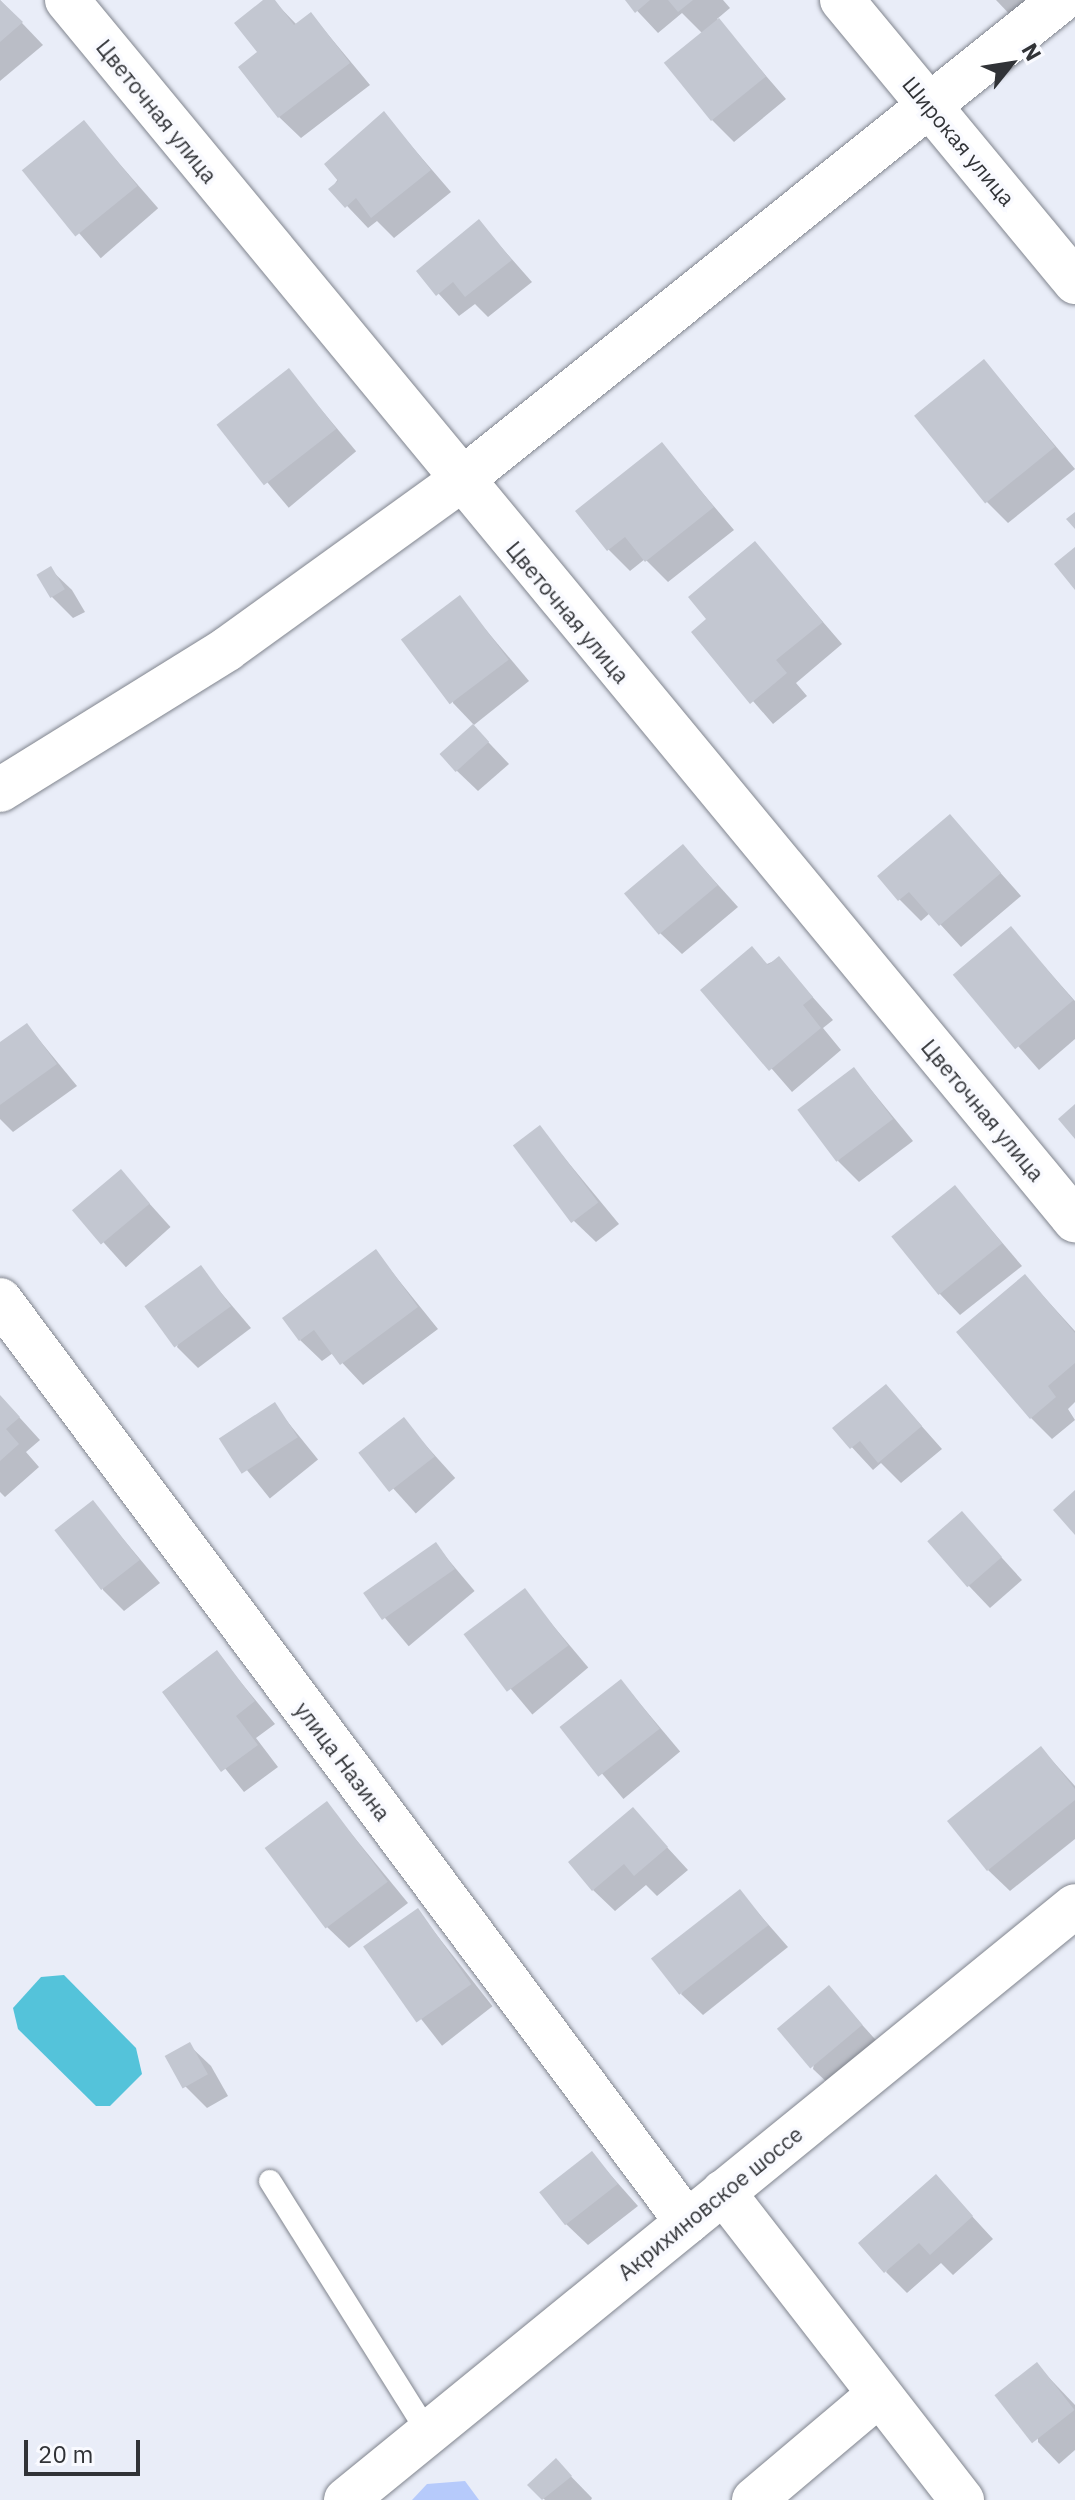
<!DOCTYPE html>
<html>
<head>
<meta charset="utf-8">
<style>
  body { margin:0 }
  #map { position:relative; width:1075px; height:2500px; overflow:hidden; background:#e9edf8; font-family:"IBM Plex Sans",sans-serif }
  div>[style] { position:absolute }
  .green>* { inset:0; background:#b6cafb }
  .water>* { inset:0; background:#54c3da }
  .shadow>* { inset:0; background:#0003; transform-origin:0 0 }
  .building>* { inset:0; background:#c3c7d1; transform-origin:0 0 }
  .roads { filter:drop-shadow(0 0 2px #81858e) drop-shadow(0 0 2px #81858e) }
  .service>* { height:22px; margin:-11px; padding:0 11px; transform-origin:11px; border-radius:11px; background:#fff }
  .minor>* { height:44px; margin:-22px; padding:0 22px; transform-origin:22px; border-radius:22px; background:#fff }
  .secondary>* { height:44px; margin:-22px; padding:0 22px; transform-origin:22px; border-radius:22px; background:#fff }
  span { translate:-50% -50%; white-space:nowrap; text-align:center; line-height:1.15; -webkit-text-stroke:7px #f9faff; paint-order:stroke }
  .street-label { font-size:22px; color:#313337 }
  .north { position:absolute; left:971px; top:24px; width:80px; height:80px; -webkit-text-stroke:6px #f9faff; paint-order:stroke; rotate:60deg; font-size:22px; font-weight:700; line-height:32px; text-align:center; color:#313337 }
  .north::after { content:''; display:block; margin:auto; width:28px; height:36px; background:#313337; clip-path:polygon(50% 0,100% 100%,50% 72%,0 100%) }
  .scale { position:absolute; left:24px; top:2440px; width:116px; height:36px; box-sizing:border-box; border:4px solid #313337; border-top:0; padding-left:10px; font-size:24px; line-height:28px; white-space:nowrap; color:#313337; -webkit-text-stroke:6px #f9faff; paint-order:stroke }
</style>
</head>
<body>
<div id="map">
  <div class="green">
    <i style="clip-path:polygon(465px 2481px,479px 2500px,412px 2500px,427px 2484px)"></i>
  </div>
  <div class="water">
    <i style="clip-path:polygon(64px 1975px,136px 2048px,142px 2074px,110px 2106px,96px 2106px,18px 2029px,13px 2008px,41px 1977px)"></i>
  </div>
  <div class="shadow">
    <i style="clip-path:polygon(0 0,43px 45px,0 81px)"></i>
    <i style="clip-path:polygon(267px 0,273px 0,297px 25px,311px 14px,370px 85px,301px 138px,279px 117px,260px 53px)"></i>
    <i style="clip-path:polygon(627px 0,723px 0,730px 8px,717px 19px,786px 99px,734px 142px,712px 120px,702px 33px,682px 13px,658px 33px)"></i>
    <i style="clip-path:polygon(996px 0,1040px 0,1015px 20px)"></i>
    <i style="clip-path:polygon(384px 114px,451px 192px,394px 238px,377px 221px,368px 228px,331px 189px)"></i>
    <i style="left:84px;top:123px;width:113px;height:76px;rotate:49deg"></i>
    <i style="clip-path:polygon(479px 222px,532px 282px,488px 317px,475px 304px,459px 316px,418px 271px)"></i>
    <i style="clip-path:polygon(984px 361px,1075px 469px,1008px 523px,987px 502px)"></i>
    <i style="left:288px;top:370px;width:106px;height:88px;rotate:50deg"></i>
    <i style="clip-path:polygon(662px 445px,734px 530px,668px 582px,645px 559px,630px 571px,608px 549px)"></i>
    <i style="clip-path:polygon(755px 543px,842px 644px,796px 683px,807px 696px,773px 724px,693px 632px,709px 619px)"></i>
    <i style="clip-path:polygon(50px 569px,72px 590px,85px 612px,73px 618px,52px 597px)"></i>
    <i style="clip-path:polygon(459px 598px,529px 681px,474px 725px,453px 703px)"></i>
    <i style="clip-path:polygon(473px 726px,509px 764px,478px 791px,456px 770px)"></i>
    <i style="clip-path:polygon(950px 816px,1021px 896px,961px 947px,930px 913px,921px 921px,899px 899px)"></i>
    <i style="clip-path:polygon(683px 846px,738px 907px,682px 954px,660px 933px)"></i>
    <i style="clip-path:polygon(1011px 929px,1075px 1001px,1075px 1039px,1039px 1070px,956px 975px)"></i>
    <i style="clip-path:polygon(779px 959px,833px 1020px,823px 1028px,841px 1050px,792px 1092px,703px 990px)"></i>
    <i style="clip-path:polygon(27px 1025px,77px 1086px,13px 1132px,0 1119px,0 1045px)"></i>
    <i style="clip-path:polygon(854px 1069px,913px 1141px,859px 1182px,838px 1161px)"></i>
    <i style="clip-path:polygon(539px 1127px,619px 1224px,596px 1242px,574px 1221px)"></i>
    <i style="left:121px;top:1172px;width:74px;height:60px;rotate:48deg"></i>
    <i style="clip-path:polygon(955px 1187px,1022px 1266px,960px 1315px,939px 1293px)"></i>
    <i style="clip-path:polygon(376px 1252px,438px 1329px,363px 1385px,333px 1353px,322px 1361px,300px 1340px)"></i>
    <i style="clip-path:polygon(200px 1268px,251px 1328px,198px 1368px,177px 1347px)"></i>
    <i style="clip-path:polygon(1025px 1276px,1075px 1331px,1075px 1402px,1068px 1409px,1075px 1420px,1052px 1439px,1031px 1418px)"></i>
    <i style="clip-path:polygon(886px 1386px,942px 1449px,901px 1483px,881px 1463px,873px 1470px,835px 1429px)"></i>
    <i style="clip-path:polygon(0 1396px,40px 1440px,26px 1452px,39px 1467px,5px 1497px,0 1492px)"></i>
    <i style="left:274px;top:1405px;width:70px;height:62px;rotate:51deg"></i>
    <i style="left:403px;top:1420px;width:78px;height:53px;rotate:48deg"></i>
    <i style="clip-path:polygon(93px 1503px,160px 1583px,124px 1611px,103px 1590px)"></i>
    <i style="clip-path:polygon(962px 1514px,1022px 1580px,990px 1608px,969px 1586px)"></i>
    <i style="left:436px;top:1545px;width:60px;height:86px;rotate:50deg"></i>
    <i style="left:524px;top:1591px;width:100px;height:73px;rotate:50deg"></i>
    <i style="clip-path:polygon(217px 1653px,275px 1724px,256px 1738px,278px 1767px,244px 1792px,164px 1692px)"></i>
    <i style="left:621px;top:1681px;width:92px;height:74px;rotate:50deg"></i>
    <i style="clip-path:polygon(1041px 1748px,1075px 1786px,1075px 1839px,1010px 1891px,988px 1870px)"></i>
    <i style="clip-path:polygon(327px 1804px,408px 1903px,349px 1948px,327px 1927px)"></i>
    <i style="clip-path:polygon(633px 1810px,688px 1870px,657px 1896px,646px 1885px,615px 1911px,593px 1890px)"></i>
    <i style="clip-path:polygon(740px 1892px,788px 1947px,703px 2015px,681px 1994px)"></i>
    <i style="left:418px;top:1911px;width:121px;height:64px;rotate:52deg"></i>
    <i style="clip-path:polygon(829px 1988px,883px 2048px,835px 2090px,813px 2069px)"></i>
    <i style="clip-path:polygon(189px 2045px,211px 2066px,228px 2096px,207px 2108px,185px 2086px)"></i>
    <i style="clip-path:polygon(592px 2154px,638px 2206px,588px 2245px,566px 2224px)"></i>
    <i style="clip-path:polygon(936px 2177px,993px 2239px,953px 2275px,941px 2263px,907px 2293px,886px 2272px)"></i>
    <i style="clip-path:polygon(1037px 2365px,1075px 2405px,1075px 2450px,1059px 2464px,1038px 2442px)"></i>
    <i style="clip-path:polygon(556px 2461px,592px 2498px,591px 2500px,545px 2500px,530px 2485px)"></i>
  </div>
  <div class="building">
    <i style="clip-path:polygon(0 0,23px 22px,0 42px)"></i>
    <i style="clip-path:polygon(263px 0,275px 0,294px 25px,311px 12px,350px 63px,278px 118px,238px 67px,257px 52px,234px 23px)"></i>
    <i style="clip-path:polygon(625px 0,650px 0,635px 13px)"></i>
    <i style="clip-path:polygon(668px 0,693px 0,678px 12px)"></i>
    <i style="left:719px;top:18px;width:75px;height:71px;rotate:51deg"></i>
    <i style="clip-path:polygon(384px 111px,431px 170px,371px 218px,356px 198px,345px 208px,328px 189px,338px 181px,324px 164px)"></i>
    <i style="left:84px;top:120px;width:85px;height:80px;rotate:51deg"></i>
    <i style="clip-path:polygon(479px 219px,512px 260px,465px 297px,453px 282px,436px 296px,416px 271px)"></i>
    <i style="left:984px;top:359px;width:113px;height:90px;rotate:51deg"></i>
    <i style="left:289px;top:368px;width:77px;height:92px;rotate:52deg"></i>
    <i style="clip-path:polygon(662px 442px,714px 507px,645px 562px,625px 537px,607px 551px,575px 511px)"></i>
    <i style="clip-path:polygon(1075px 512px,1075px 529px,1066px 519px)"></i>
    <i style="clip-path:polygon(755px 541px,823px 622px,776px 660px,787px 673px,750px 704px,691px 632px,706px 619px,688px 597px)"></i>
    <i style="clip-path:polygon(1075px 547px,1075px 590px,1054px 564px)"></i>
    <i style="left:51px;top:566px;width:27px;height:17px;rotate:59deg"></i>
    <i style="left:460px;top:595px;width:81px;height:74px;rotate:53deg"></i>
    <i style="left:473px;top:724px;width:24px;height:45px;rotate:48deg"></i>
    <i style="clip-path:polygon(950px 814px,1001px 873px,939px 926px,909px 892px,898px 901px,877px 876px)"></i>
    <i style="left:683px;top:844px;width:54px;height:77px;rotate:50deg"></i>
    <i style="left:1011px;top:926px;width:97px;height:76px;rotate:50deg"></i>
    <i style="clip-path:polygon(752px 946px,768px 965px,779px 956px,813px 997px,803px 1005px,821px 1028px,769px 1071px,700px 990px)"></i>
    <i style="clip-path:polygon(27px 1023px,57px 1064px,0 1105px,0 1042px)"></i>
    <i style="left:854px;top:1067px;width:65px;height:71px;rotate:53deg"></i>
    <i style="clip-path:polygon(1075px 1104px,1075px 1139px,1058px 1119px)"></i>
    <i style="left:540px;top:1125px;width:97px;height:34px;rotate:53deg"></i>
    <i style="left:121px;top:1169px;width:45px;height:64px;rotate:50deg"></i>
    <i style="left:955px;top:1185px;width:75px;height:82px;rotate:51deg"></i>
    <i style="clip-path:polygon(376px 1249px,418px 1307px,340px 1365px,314px 1330px,299px 1341px,282px 1318px)"></i>
    <i style="left:201px;top:1265px;width:51px;height:70px;rotate:54deg"></i>
    <i style="clip-path:polygon(1025px 1274px,1075px 1333px,1075px 1363px,1048px 1386px,1056px 1397px,1030px 1419px,956px 1332px)"></i>
    <i style="clip-path:polygon(886px 1384px,922px 1426px,878px 1463px,860px 1441px,850px 1449px,832px 1428px)"></i>
    <i style="clip-path:polygon(0 1395px,20px 1417px,6px 1429px,19px 1444px,0 1461px)"></i>
    <i style="left:275px;top:1402px;width:42px;height:67px;rotate:57deg"></i>
    <i style="left:404px;top:1417px;width:50px;height:58px;rotate:52deg"></i>
    <i style="clip-path:polygon(1075px 1490px,1075px 1535px,1053px 1510px)"></i>
    <i style="left:93px;top:1500px;width:76px;height:49px;rotate:52deg"></i>
    <i style="left:962px;top:1511px;width:61px;height:46px;rotate:49deg"></i>
    <i style="left:436px;top:1542px;width:33px;height:89px;rotate:55deg"></i>
    <i style="left:525px;top:1588px;width:72px;height:77px;rotate:53deg"></i>
    <i style="clip-path:polygon(217px 1650px,255px 1701px,236px 1716px,258px 1745px,221px 1772px,162px 1692px)"></i>
    <i style="left:621px;top:1679px;width:63px;height:78px;rotate:52deg"></i>
    <i style="clip-path:polygon(1041px 1746px,1075px 1789px,1075px 1800px,987px 1871px,947px 1821px)"></i>
    <i style="left:327px;top:1801px;width:101px;height:78px;rotate:53deg"></i>
    <i style="clip-path:polygon(633px 1807px,668px 1847px,634px 1876px,624px 1864px,592px 1891px,568px 1862px)"></i>
    <i style="left:740px;top:1889px;width:46px;height:113px;rotate:52deg"></i>
    <i style="left:418px;top:1908px;width:93px;height:67px;rotate:55deg"></i>
    <i style="left:829px;top:1985px;width:52px;height:68px;rotate:50deg"></i>
    <i style="left:190px;top:2042px;width:37px;height:29px;rotate:61deg"></i>
    <i style="left:592px;top:2151px;width:42px;height:67px;rotate:52deg"></i>
    <i style="clip-path:polygon(936px 2174px,973px 2216px,930px 2255px,919px 2243px,884px 2273px,858px 2243px)"></i>
    <i style="left:1037px;top:2362px;width:61px;height:54px;rotate:52deg"></i>
    <i style="clip-path:polygon(556px 2458px,572px 2476px,542px 2500px,527px 2485px)"></i>
  </div>
  <div class="roads">
    <div class="service">
      <i style="left:270px;top:2181px;width:297px;rotate:57.9deg"></i>
    </div>
    <div class="minor">
      <i style="left:67px;top:0;width:1583px;rotate:50.44deg"></i>
      <i style="left:842px;top:0;width:366px;rotate:50.4deg"></i>
      <i style="left:0;top:790px;width:267px;rotate:-31.8deg"></i>
      <i style="left:227px;top:649px;width:287px;rotate:-35.8deg"></i>
      <i style="left:460px;top:481px;width:770px;rotate:-38.67deg"></i>
      <i style="left:0;top:1300px;width:1150px;rotate:53.31deg"></i>
      <i style="left:723px;top:2192px;width:390px;rotate:52.2deg"></i>
      <i style="left:754px;top:2500px;width:161px;rotate:-40.2deg"></i>
    </div>
    <div class="secondary">
      <i style="left:346px;top:2500px;width:940px;rotate:-39.17deg"></i>
    </div>
  </div>
  <div class="street-label">
    <span style="left:157px;top:111px;rotate:51deg">Цветочная улица</span>
    <span style="left:959px;top:141px;rotate:50deg">Широкая улица</span>
    <span style="left:568px;top:612px;rotate:50deg">Цветочная улица</span>
    <span style="left:983px;top:1110px;rotate:50deg">Цветочная улица</span>
    <span style="left:343px;top:1761px;rotate:53deg">улица Назина</span>
    <span style="left:710px;top:2203px;rotate:-39deg">Акрихиновское шоссе</span>
  </div>
  <div class="north">N</div>
  <div class="scale">20 m</div>
</div>
</body>
</html>
